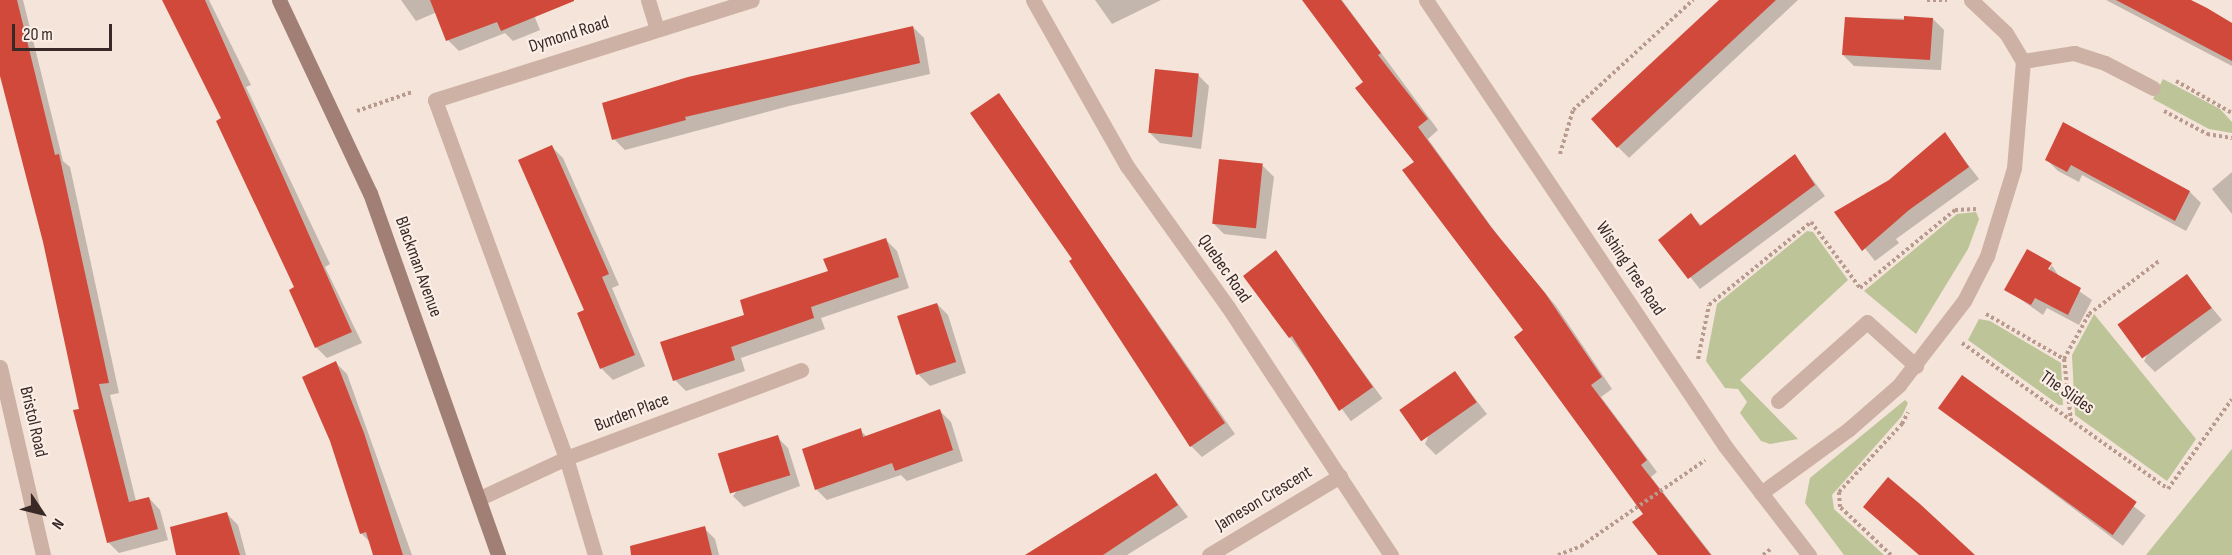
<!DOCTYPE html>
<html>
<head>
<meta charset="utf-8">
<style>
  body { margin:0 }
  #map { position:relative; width:2232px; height:555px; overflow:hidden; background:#f4e4d9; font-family:"Sofia Sans Condensed",sans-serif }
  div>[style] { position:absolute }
  .green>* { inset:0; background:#bcc498 }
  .shadow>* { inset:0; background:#0003; transform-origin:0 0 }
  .building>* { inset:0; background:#d1493a; transform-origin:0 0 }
  .path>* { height:4px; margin-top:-2px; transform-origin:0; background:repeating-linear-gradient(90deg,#b99a8e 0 3px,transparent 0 6px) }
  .lane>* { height:15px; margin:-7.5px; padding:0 7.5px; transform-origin:7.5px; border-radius:7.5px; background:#cdb1a4 }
  .street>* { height:15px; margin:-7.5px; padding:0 7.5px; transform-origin:7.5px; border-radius:7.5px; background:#cdb1a4 }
  .secondary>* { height:15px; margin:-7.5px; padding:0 7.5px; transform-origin:7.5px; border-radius:7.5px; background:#a17f75 }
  span { translate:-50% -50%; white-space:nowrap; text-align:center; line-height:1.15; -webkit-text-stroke:4.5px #fbeee6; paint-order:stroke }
  .street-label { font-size:18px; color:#382927 }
  .north { position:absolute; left:12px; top:483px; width:60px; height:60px; -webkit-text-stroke:4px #fbeee6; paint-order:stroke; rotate:125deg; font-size:16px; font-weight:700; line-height:24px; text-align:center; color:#382927 }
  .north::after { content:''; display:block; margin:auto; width:21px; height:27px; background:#382927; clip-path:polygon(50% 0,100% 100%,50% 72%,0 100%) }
  .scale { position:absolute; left:12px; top:24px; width:100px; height:27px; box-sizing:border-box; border:3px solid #382927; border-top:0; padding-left:8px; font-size:18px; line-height:21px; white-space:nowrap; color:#382927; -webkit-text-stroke:4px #fbeee6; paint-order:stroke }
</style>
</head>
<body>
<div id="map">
  <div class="green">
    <i style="clip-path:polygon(2163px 79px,2220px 109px,2232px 122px,2232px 133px,2209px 129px,2153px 99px)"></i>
    <i style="clip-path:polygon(1976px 212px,1979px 219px,1968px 249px,1916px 334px,1864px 291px,1957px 214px)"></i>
    <i style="clip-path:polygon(1807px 231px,1813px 232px,1848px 280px,1740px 380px,1798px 439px,1770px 444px,1761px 441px,1740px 413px,1747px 402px,1738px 389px,1725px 388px,1706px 361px,1717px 304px)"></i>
    <i style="clip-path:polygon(2094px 314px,2196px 439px,2167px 481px,2075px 415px,2072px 355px)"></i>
    <i style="clip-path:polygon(1979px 319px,1990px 321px,2061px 363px,2063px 405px,2059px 405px,1968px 340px)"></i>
    <i style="clip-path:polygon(1905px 400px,1908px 403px,1902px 416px,1832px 495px,1834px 509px,1884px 555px,1844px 555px,1805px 503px,1810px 478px)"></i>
    <i style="clip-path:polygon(2232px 449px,2232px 555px,2146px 555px)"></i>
  </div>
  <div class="shadow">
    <i style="clip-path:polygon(0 0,23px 0,63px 161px,70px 167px,119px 393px,110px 395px,136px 501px,149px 498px,160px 510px,168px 540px,119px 553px,108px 542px,44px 242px,0 72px)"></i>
    <i style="clip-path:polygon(164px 0,209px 0,251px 85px,246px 87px,330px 264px,325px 267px,362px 343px,327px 358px,316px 347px,296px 288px,223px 119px)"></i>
    <i style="clip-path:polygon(401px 0,528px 0,540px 30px,513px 41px,505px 33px,459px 51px,448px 40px,437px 12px,416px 21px)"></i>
    <i style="clip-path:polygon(1095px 0,1161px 0,1112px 24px)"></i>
    <i style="clip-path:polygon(1306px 0,1342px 0,1438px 130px,1428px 139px,1501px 240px,1556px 306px,1612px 389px,1601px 397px,1657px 472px,1651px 477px,1712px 555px,1660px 555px,1645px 514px,1365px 82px)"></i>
    <i style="clip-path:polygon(1722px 0,1798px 0,1629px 158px,1618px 147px)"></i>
    <i style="clip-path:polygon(2106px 0,2187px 0,2232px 25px,2232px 66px)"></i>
    <i style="clip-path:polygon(1847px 18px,1933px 19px,1944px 30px,1941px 70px,1854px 66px,1843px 55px)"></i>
    <i style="clip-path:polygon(913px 27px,924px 38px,930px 74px,789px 106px,625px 150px,614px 139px)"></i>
    <i style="clip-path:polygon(1198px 75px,1209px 86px,1201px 149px,1160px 143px,1149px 132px)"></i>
    <i style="clip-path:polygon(998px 95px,1235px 434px,1202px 457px,1191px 446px,1074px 259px)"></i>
    <i style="clip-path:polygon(2064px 124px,2190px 192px,2201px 203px,2186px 231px,2082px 175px,2079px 182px,2058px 171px,2047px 160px)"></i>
    <i style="clip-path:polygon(1945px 134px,1979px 179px,1896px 239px,1899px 243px,1875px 261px,1836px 212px,1889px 181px)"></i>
    <i style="clip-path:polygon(552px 147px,563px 158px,619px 285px,612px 288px,645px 366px,613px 380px,602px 369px,579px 314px,586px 311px)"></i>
    <i style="clip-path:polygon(1795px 156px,1825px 196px,1700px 289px,1660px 240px,1691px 215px,1702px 226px)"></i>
    <i style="clip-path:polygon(1263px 166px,1274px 177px,1266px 239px,1224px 234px,1213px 223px)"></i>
    <i style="clip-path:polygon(2232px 172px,2232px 214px,2212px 189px)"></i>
    <i style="clip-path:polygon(886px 240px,897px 251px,909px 288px,821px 318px,825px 329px,741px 358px,745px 371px,686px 391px,675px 380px,746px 316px)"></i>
    <i style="left:1276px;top:252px;width:181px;height:39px;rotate:54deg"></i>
    <i style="clip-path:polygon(evenodd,2051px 264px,2060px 278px,2092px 300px,2079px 325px,2047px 308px,2043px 315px,2006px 289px,2051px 264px,2048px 265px,2052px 265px,2045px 276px,2048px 265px)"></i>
    <i style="clip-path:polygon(2186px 276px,2222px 320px,2155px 372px,2144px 361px)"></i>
    <i style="clip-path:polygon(937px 304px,948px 315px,966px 373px,930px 386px,919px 375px)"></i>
    <i style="clip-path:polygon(336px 363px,347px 374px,412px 555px,375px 555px,371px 543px,361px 533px)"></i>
    <i style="clip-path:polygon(1455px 373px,1487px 414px,1436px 455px,1425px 444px)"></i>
    <i style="left:1962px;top:377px;width:230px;height:38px;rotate:37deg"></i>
    <i style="clip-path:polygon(940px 411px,951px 422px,963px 461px,907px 481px,901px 475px,827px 500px,816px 489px,860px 430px,867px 437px)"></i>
    <i style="clip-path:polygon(777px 437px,788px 448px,800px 486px,744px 507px,733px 496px)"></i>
    <i style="clip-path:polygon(1156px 475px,1188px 517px,1127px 555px,1028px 555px)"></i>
    <i style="clip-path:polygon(227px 514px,238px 525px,246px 555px,177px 555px)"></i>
    <i style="clip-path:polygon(704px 528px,715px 539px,719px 555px,671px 555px)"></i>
  </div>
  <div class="building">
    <i style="clip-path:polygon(0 0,17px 0,55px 155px,59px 154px,109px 383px,99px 384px,129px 502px,149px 497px,158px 529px,107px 543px,73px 410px,79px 409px,43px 242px,0 76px)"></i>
    <i style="clip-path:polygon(162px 0,205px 0,352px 332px,315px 348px,289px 290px,294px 287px,216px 121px,221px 118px)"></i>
    <i style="clip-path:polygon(430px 0,574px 0,574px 1px,501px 31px,497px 22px,446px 41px)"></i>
    <i style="clip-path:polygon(1302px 0,1341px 0,1381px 53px,1378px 55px,1428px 119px,1418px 127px,1491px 227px,1545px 293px,1602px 377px,1591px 385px,1647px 460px,1641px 465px,1711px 555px,1658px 555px,1632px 522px,1643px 514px,1514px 337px,1523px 330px,1402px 170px,1414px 162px,1355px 88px,1363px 82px)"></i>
    <i style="clip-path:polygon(1719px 0,1776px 0,1617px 148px,1591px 119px)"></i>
    <i style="clip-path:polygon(2116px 0,2191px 0,2207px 8px,2232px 23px,2232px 61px)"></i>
    <i style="clip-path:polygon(1904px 16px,1933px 18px,1930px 60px,1842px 55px,1845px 17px,1904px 20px)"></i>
    <i style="clip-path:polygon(913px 26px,920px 63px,685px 117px,686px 120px,612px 140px,602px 103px,688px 77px)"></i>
    <i style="left:1155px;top:69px;width:44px;height:64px;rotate:6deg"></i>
    <i style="clip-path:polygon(999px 93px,1225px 423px,1190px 447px,1069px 261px,1072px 259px,970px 113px)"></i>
    <i style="clip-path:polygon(2063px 122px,2190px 191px,2175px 221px,2071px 165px,2067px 172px,2045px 160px)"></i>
    <i style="clip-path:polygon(1945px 132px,1969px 167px,1909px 210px,1862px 251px,1834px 212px,1889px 180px)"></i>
    <i style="clip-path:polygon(552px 145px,609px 274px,602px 277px,635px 355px,600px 369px,577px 313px,584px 310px,518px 160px)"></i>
    <i style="clip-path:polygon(1795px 154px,1815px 185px,1688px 279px,1658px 240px,1691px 213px,1700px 226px)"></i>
    <i style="left:1219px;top:159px;width:44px;height:65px;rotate:6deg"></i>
    <i style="clip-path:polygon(886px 238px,899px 277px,811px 307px,814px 318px,731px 347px,735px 360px,673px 381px,660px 342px,744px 315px,740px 300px,828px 271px,823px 259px)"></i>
    <i style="clip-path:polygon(2027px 249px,2052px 263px,2048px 269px,2081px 288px,2068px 315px,2035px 298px,2031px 305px,2004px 290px)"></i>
    <i style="clip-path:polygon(1276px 250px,1373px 387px,1339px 411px,1292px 336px,1289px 338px,1243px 276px)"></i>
    <i style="left:2187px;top:274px;width:42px;height:86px;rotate:54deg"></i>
    <i style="left:937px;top:303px;width:62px;height:42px;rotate:72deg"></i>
    <i style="clip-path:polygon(336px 361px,364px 433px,403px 555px,373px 555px,366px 532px,360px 534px,330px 441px,302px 377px)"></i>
    <i style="left:1455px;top:371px;width:38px;height:68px;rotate:55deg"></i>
    <i style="left:1962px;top:375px;width:216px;height:41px;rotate:36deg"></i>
    <i style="clip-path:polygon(940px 409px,953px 450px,895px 471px,892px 463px,815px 490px,802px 449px,861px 428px,863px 437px)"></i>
    <i style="left:778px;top:435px;width:42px;height:63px;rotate:73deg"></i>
    <i style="clip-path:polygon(1156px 473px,1178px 505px,1103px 555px,1025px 555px)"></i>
    <i style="clip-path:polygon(1888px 477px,1920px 504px,1975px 555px,1919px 555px,1863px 507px)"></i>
    <i style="clip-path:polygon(227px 512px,240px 555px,176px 555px,170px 527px)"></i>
    <i style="clip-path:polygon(705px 526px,712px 555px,631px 555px,630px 546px)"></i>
  </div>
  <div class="path">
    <i style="left:1927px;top:0;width:20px"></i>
    <i style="left:2176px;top:81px;width:64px;rotate:29.7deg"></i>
    <i style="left:357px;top:111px;width:58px;rotate:-19.1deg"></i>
    <i style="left:2164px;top:111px;width:49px;rotate:28.1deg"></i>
    <i style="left:2207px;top:134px;width:25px;rotate:9deg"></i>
    <i style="left:1560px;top:154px;width:46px;rotate:-73.5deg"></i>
    <i style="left:1573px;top:110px;width:163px;rotate:-42.5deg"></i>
    <i style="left:1986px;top:314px;width:90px;rotate:30deg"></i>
    <i style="left:2064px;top:359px;width:51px;rotate:-60.9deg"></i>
    <i style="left:2089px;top:314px;width:88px;rotate:-37.1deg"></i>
    <i style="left:1962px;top:343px;width:252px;rotate:35.3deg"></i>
    <i style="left:2168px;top:489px;width:110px;rotate:-54.6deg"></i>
    <i style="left:1698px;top:359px;width:55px;rotate:-78.5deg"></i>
    <i style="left:1709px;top:305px;width:132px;rotate:-39.1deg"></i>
    <i style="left:1811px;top:222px;width:82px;rotate:53.4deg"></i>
    <i style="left:1860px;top:288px;width:123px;rotate:-39.4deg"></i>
    <i style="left:1955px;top:210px;width:21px;rotate:-3deg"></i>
    <i style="left:2064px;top:359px;width:61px;rotate:83.5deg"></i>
    <i style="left:1558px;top:555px;width:25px;rotate:-21deg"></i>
    <i style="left:1581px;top:546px;width:151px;rotate:-34.7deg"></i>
    <i style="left:1763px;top:555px;width:11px;rotate:-38deg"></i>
    <i style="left:1891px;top:555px;width:70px;rotate:-136.7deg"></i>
    <i style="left:1840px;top:507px;width:15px;rotate:-94deg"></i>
    <i style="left:1839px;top:492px;width:93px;rotate:-47.2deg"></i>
    <i style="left:1902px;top:424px;width:13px;rotate:-63deg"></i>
  </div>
  <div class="lane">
    <i style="left:1778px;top:401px;width:119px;rotate:-41.6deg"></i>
    <i style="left:1867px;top:322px;width:66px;rotate:41.9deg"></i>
  </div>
  <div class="street">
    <i style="left:648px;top:0;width:28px;rotate:73deg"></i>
    <i style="left:1033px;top:0;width:191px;rotate:60.5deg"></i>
    <i style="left:1127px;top:166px;width:173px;rotate:54.4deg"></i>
    <i style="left:1228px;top:307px;width:297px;rotate:56.7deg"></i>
    <i style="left:1426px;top:0;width:537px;rotate:56.16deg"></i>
    <i style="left:1725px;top:446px;width:138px;rotate:52.4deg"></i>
    <i style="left:1971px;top:0;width:48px;rotate:43.3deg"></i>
    <i style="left:2006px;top:33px;width:33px;rotate:59deg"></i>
    <i style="left:0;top:367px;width:193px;rotate:77.1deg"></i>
    <i style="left:1761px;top:493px;width:109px;rotate:-36deg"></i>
    <i style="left:1849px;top:429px;width:67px;rotate:-41.3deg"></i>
    <i style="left:1899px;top:385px;width:106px;rotate:-52.3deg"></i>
    <i style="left:1964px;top:301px;width:51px;rotate:-62.9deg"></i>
    <i style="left:1987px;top:256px;width:92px;rotate:-72.9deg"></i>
    <i style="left:2014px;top:168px;width:107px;rotate:-85.2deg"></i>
    <i style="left:2023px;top:61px;width:52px;rotate:-8.9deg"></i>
    <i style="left:2074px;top:53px;width:33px;rotate:18deg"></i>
    <i style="left:2105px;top:63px;width:54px;rotate:27.5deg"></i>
    <i style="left:480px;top:498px;width:95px;rotate:-24.9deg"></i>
    <i style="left:566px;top:458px;width:251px;rotate:-20.5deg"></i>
    <i style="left:595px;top:555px;width:101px;rotate:-106.6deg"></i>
    <i style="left:566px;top:458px;width:381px;rotate:-110.1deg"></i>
    <i style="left:435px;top:100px;width:332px;rotate:-17.5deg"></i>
    <i style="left:1209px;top:555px;width:153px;rotate:-31.1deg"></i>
  </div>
  <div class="secondary">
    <i style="left:279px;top:0;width:213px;rotate:64.8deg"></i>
    <i style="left:370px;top:193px;width:384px;rotate:70.5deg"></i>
  </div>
  <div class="street-label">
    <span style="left:569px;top:35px;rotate:-18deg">Dymond Road</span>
    <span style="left:418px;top:267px;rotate:70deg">Blackman Avenue</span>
    <span style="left:1224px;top:269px;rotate:55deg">Quebec Road</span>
    <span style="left:1630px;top:269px;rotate:56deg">Wishing Tree Road</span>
    <span style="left:2067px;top:393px;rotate:35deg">The Slides</span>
    <span style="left:632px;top:413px;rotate:-21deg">Burden Place</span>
    <span style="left:33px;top:422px;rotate:77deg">Bristol Road</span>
    <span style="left:1264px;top:499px;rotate:-31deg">Jameson Crescent</span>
  </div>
  <div class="north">N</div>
  <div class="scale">20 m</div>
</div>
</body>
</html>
